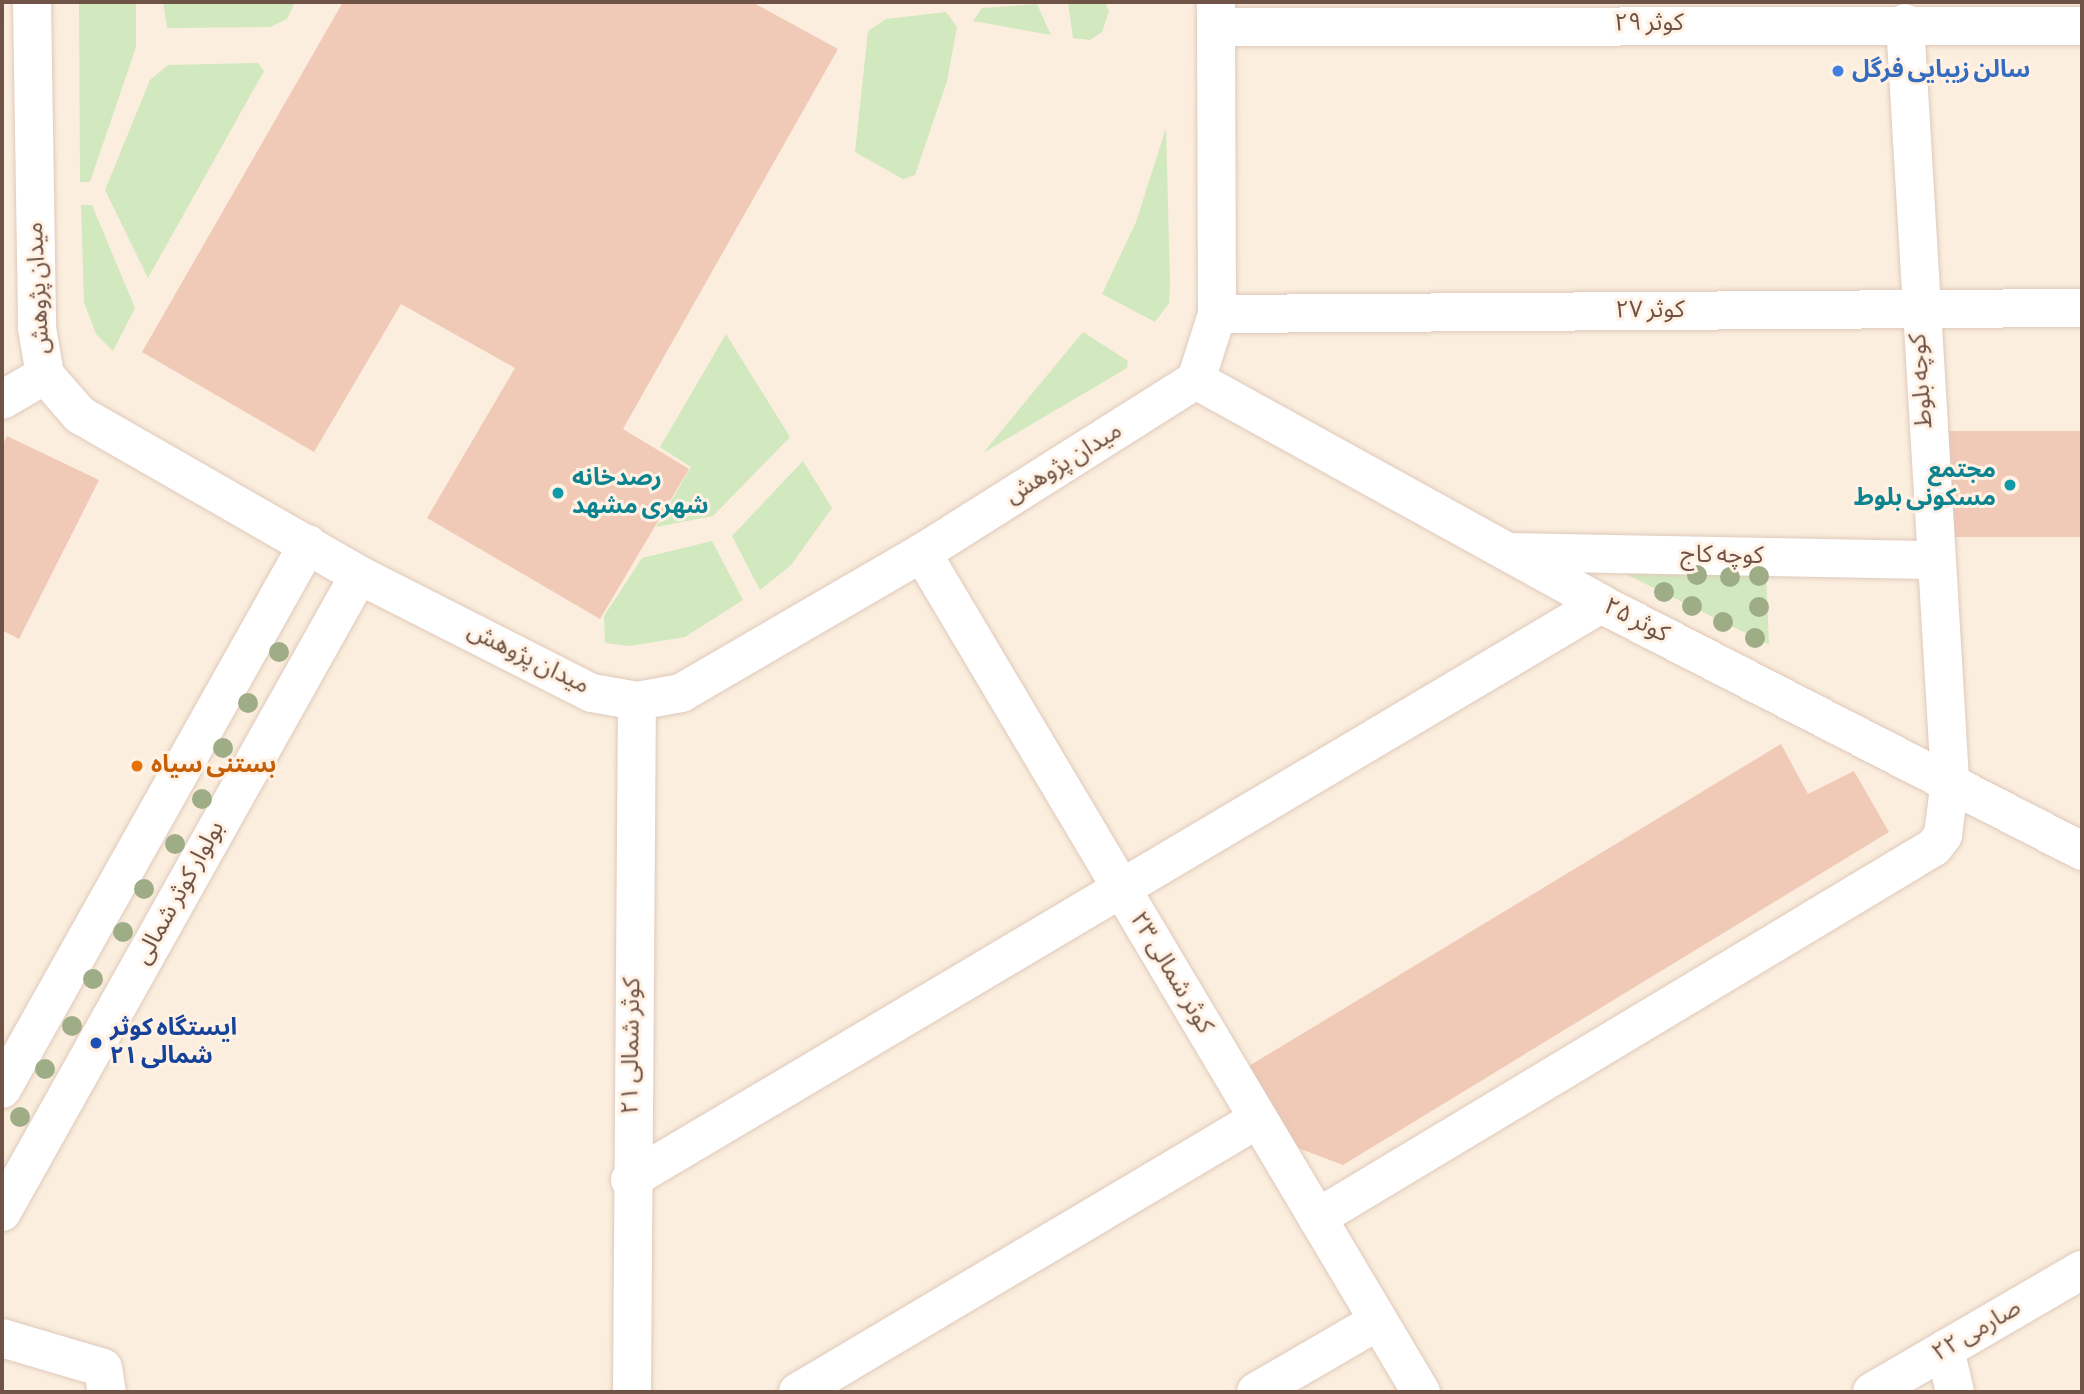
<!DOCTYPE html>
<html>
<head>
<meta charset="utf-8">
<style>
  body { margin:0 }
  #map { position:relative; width:2084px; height:1394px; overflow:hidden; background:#fbeede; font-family:"Alegreya Sans","Noto Sans Arabic",sans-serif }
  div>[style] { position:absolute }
  .green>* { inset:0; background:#d2e8be }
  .building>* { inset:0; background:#f0c9b7; transform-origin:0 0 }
  .roads { filter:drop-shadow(0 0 2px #dfc9bb) drop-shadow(0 0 2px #dfc9bb) }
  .minor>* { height:38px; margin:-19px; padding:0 19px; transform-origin:19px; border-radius:19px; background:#fff }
  .trees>* { width:20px; height:20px; margin:-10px; border-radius:50%; background:#9fad87 }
  .dots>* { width:19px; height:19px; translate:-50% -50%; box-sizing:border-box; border:4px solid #fff2e4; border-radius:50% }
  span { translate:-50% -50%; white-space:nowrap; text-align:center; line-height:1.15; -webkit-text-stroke:6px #fff2e4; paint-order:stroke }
  .street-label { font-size:24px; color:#705347 }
  .shop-label { font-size:24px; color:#366cbe; font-weight:700 }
  .left { translate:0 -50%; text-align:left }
  .culture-label { font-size:24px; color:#0d838f; font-weight:700 }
  .right { translate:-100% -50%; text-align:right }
  .food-label { font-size:24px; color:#c56008; font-weight:700 }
  .transit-label { font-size:24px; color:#164399; font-weight:700 }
  .frame { position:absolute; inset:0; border:4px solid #705347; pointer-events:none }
</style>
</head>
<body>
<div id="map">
  <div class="green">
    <i style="clip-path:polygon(79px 2px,136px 2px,136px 47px,90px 182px,80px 182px)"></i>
    <i style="clip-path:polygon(163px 2px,295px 2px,287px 19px,270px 27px,167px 28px)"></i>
    <i style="clip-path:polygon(1068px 2px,1105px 2px,1109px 11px,1102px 32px,1090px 40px,1073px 38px)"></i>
    <i style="clip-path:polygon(1037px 4px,1051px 35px,973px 21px,982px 8px)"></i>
    <i style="clip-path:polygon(946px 12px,957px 27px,947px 81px,915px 175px,903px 179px,855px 152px,868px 31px,886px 19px)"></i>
    <i style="clip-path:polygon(258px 63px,264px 71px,148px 278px,105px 190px,150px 80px,168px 65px)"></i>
    <i style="clip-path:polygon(1166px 128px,1170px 283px,1169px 303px,1155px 322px,1102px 294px,1136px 222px)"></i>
    <i style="clip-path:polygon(81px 205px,92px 205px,135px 308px,113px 351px,96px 334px,84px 302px)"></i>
    <i style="clip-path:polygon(1083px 332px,1128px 361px,1127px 368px,983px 453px)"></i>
    <i style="clip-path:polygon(726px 334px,790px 437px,713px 516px,656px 527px,691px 467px,660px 447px)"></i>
    <i style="clip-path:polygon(803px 461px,832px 508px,791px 565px,760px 590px,732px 536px)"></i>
    <i style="clip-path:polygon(712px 541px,743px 600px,685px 637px,630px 646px,605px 643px,604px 616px,642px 558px)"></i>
    <i style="clip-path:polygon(1607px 565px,1766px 571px,1769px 644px,1768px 644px)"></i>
  </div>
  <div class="building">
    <i style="clip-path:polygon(343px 2px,752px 2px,838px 49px,623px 429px,689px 469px,600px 619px,427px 518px,515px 368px,401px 304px,314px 452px,142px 352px)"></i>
    <i style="left:2082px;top:431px;width:106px;height:145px;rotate:90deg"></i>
    <i style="clip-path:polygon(7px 436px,99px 480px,19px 639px,2px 630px,2px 446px)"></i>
    <i style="clip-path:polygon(1781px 744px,1808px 794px,1854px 771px,1889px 832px,1343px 1165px,1298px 1148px,1249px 1066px)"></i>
  </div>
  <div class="roads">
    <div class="minor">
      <i style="left:32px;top:2px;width:326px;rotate:89.1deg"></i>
      <i style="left:37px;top:328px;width:48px;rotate:80.3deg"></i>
      <i style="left:45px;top:375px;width:53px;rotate:48.8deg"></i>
      <i style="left:80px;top:415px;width:322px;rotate:29.8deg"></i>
      <i style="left:359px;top:575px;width:261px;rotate:26.9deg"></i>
      <i style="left:592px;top:693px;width:46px;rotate:10.1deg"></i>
      <i style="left:637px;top:701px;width:45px;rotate:-10.3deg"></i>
      <i style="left:681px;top:693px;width:279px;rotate:-30.2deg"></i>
      <i style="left:922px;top:553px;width:324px;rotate:-32.3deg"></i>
      <i style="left:1196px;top:380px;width:69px;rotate:-72.3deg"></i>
      <i style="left:1217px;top:314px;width:312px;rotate:-90.2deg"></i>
      <i style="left:1217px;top:27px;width:865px;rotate:-0.07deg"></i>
      <i style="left:1217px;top:314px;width:865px;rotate:-0.4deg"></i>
      <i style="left:1196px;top:380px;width:463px;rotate:28.9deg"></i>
      <i style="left:1601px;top:604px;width:541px;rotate:27.18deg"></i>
      <i style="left:2px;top:400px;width:50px;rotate:-30.2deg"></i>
      <i style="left:1513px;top:552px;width:421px;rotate:1.1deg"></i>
      <i style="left:922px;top:553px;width:976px;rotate:59.26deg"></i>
      <i style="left:2px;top:1089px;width:625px;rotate:-60.69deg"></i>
      <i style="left:630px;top:1180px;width:1129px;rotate:-30.68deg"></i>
      <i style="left:2px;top:1212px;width:730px;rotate:-60.73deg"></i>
      <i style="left:1317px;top:1218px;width:720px;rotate:-31.02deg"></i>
      <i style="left:1934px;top:847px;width:15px;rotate:-53deg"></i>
      <i style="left:1943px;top:835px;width:55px;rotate:-82.7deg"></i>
      <i style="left:1950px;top:780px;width:758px;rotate:-93.4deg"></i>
      <i style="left:2px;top:1338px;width:105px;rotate:16.5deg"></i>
      <i style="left:103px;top:1368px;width:24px;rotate:81deg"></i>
      <i style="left:1945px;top:1349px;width:44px;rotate:76.9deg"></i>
      <i style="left:632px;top:1392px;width:691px;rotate:-89.59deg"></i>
      <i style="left:798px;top:1392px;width:535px;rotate:-30.69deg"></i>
      <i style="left:1256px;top:1392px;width:141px;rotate:-30.2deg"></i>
      <i style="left:1872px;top:1392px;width:243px;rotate:-30.2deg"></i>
    </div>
  </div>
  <div class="trees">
    <i style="left:1697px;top:575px"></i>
    <i style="left:1759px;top:576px"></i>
    <i style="left:1730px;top:577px"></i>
    <i style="left:1664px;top:592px"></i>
    <i style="left:1692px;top:606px"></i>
    <i style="left:1759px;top:607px"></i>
    <i style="left:1723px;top:622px"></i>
    <i style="left:1755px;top:638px"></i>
    <i style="left:279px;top:652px"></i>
    <i style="left:248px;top:703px"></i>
    <i style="left:223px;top:748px"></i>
    <i style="left:202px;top:799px"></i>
    <i style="left:175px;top:844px"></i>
    <i style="left:144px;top:889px"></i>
    <i style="left:123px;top:932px"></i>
    <i style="left:93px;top:979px"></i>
    <i style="left:72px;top:1026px"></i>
    <i style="left:45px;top:1069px"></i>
    <i style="left:20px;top:1117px"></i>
  </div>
  <div class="dots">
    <i style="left:1838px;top:71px;background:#3f7fe0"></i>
    <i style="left:2010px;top:485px;background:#0f9aa8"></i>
    <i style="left:558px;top:493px;background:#0f9aa8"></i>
    <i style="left:137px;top:766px;background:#e8710a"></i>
    <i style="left:96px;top:1043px;background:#1a4fb4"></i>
  </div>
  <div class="street-label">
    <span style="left:1649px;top:24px">کوثر ۲۹</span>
    <span style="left:39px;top:288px;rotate:-93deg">میدان پژوهش</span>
    <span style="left:1650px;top:311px">کوثر ۲۷</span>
    <span style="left:1922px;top:381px;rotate:-94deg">کوچه بلوط</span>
    <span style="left:1064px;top:464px;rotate:-32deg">میدان پژوهش</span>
    <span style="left:1722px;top:556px;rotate:1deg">کوچه کاج</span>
    <span style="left:1636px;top:621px;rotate:27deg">کوثر ۲۵</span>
    <span style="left:528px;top:659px;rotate:26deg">میدان پژوهش</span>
    <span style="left:180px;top:893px;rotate:-61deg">بولوار کوثر شمالی</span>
    <span style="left:1171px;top:973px;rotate:59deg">کوثر شمالی ۲۳</span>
    <span style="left:632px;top:1046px;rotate:-89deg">کوثر شمالی ۲۱</span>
    <span style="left:1977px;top:1331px;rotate:-30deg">صارمی ۲۲</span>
  </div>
  <div class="shop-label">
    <span class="left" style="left:1852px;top:71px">سالن زیبایی فرگل</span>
  </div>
  <div class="culture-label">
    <span class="right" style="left:1996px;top:485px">مجتمع<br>مسکونی بلوط</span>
    <span class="left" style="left:572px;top:493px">رصدخانه<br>شهری مشهد</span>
  </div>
  <div class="food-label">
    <span class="left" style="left:151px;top:766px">بستنی سیاه</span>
  </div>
  <div class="transit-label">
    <span class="left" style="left:110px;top:1043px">ایستگاه کوثر<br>شمالی ۲۱</span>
  </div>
  <div class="frame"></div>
</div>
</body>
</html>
